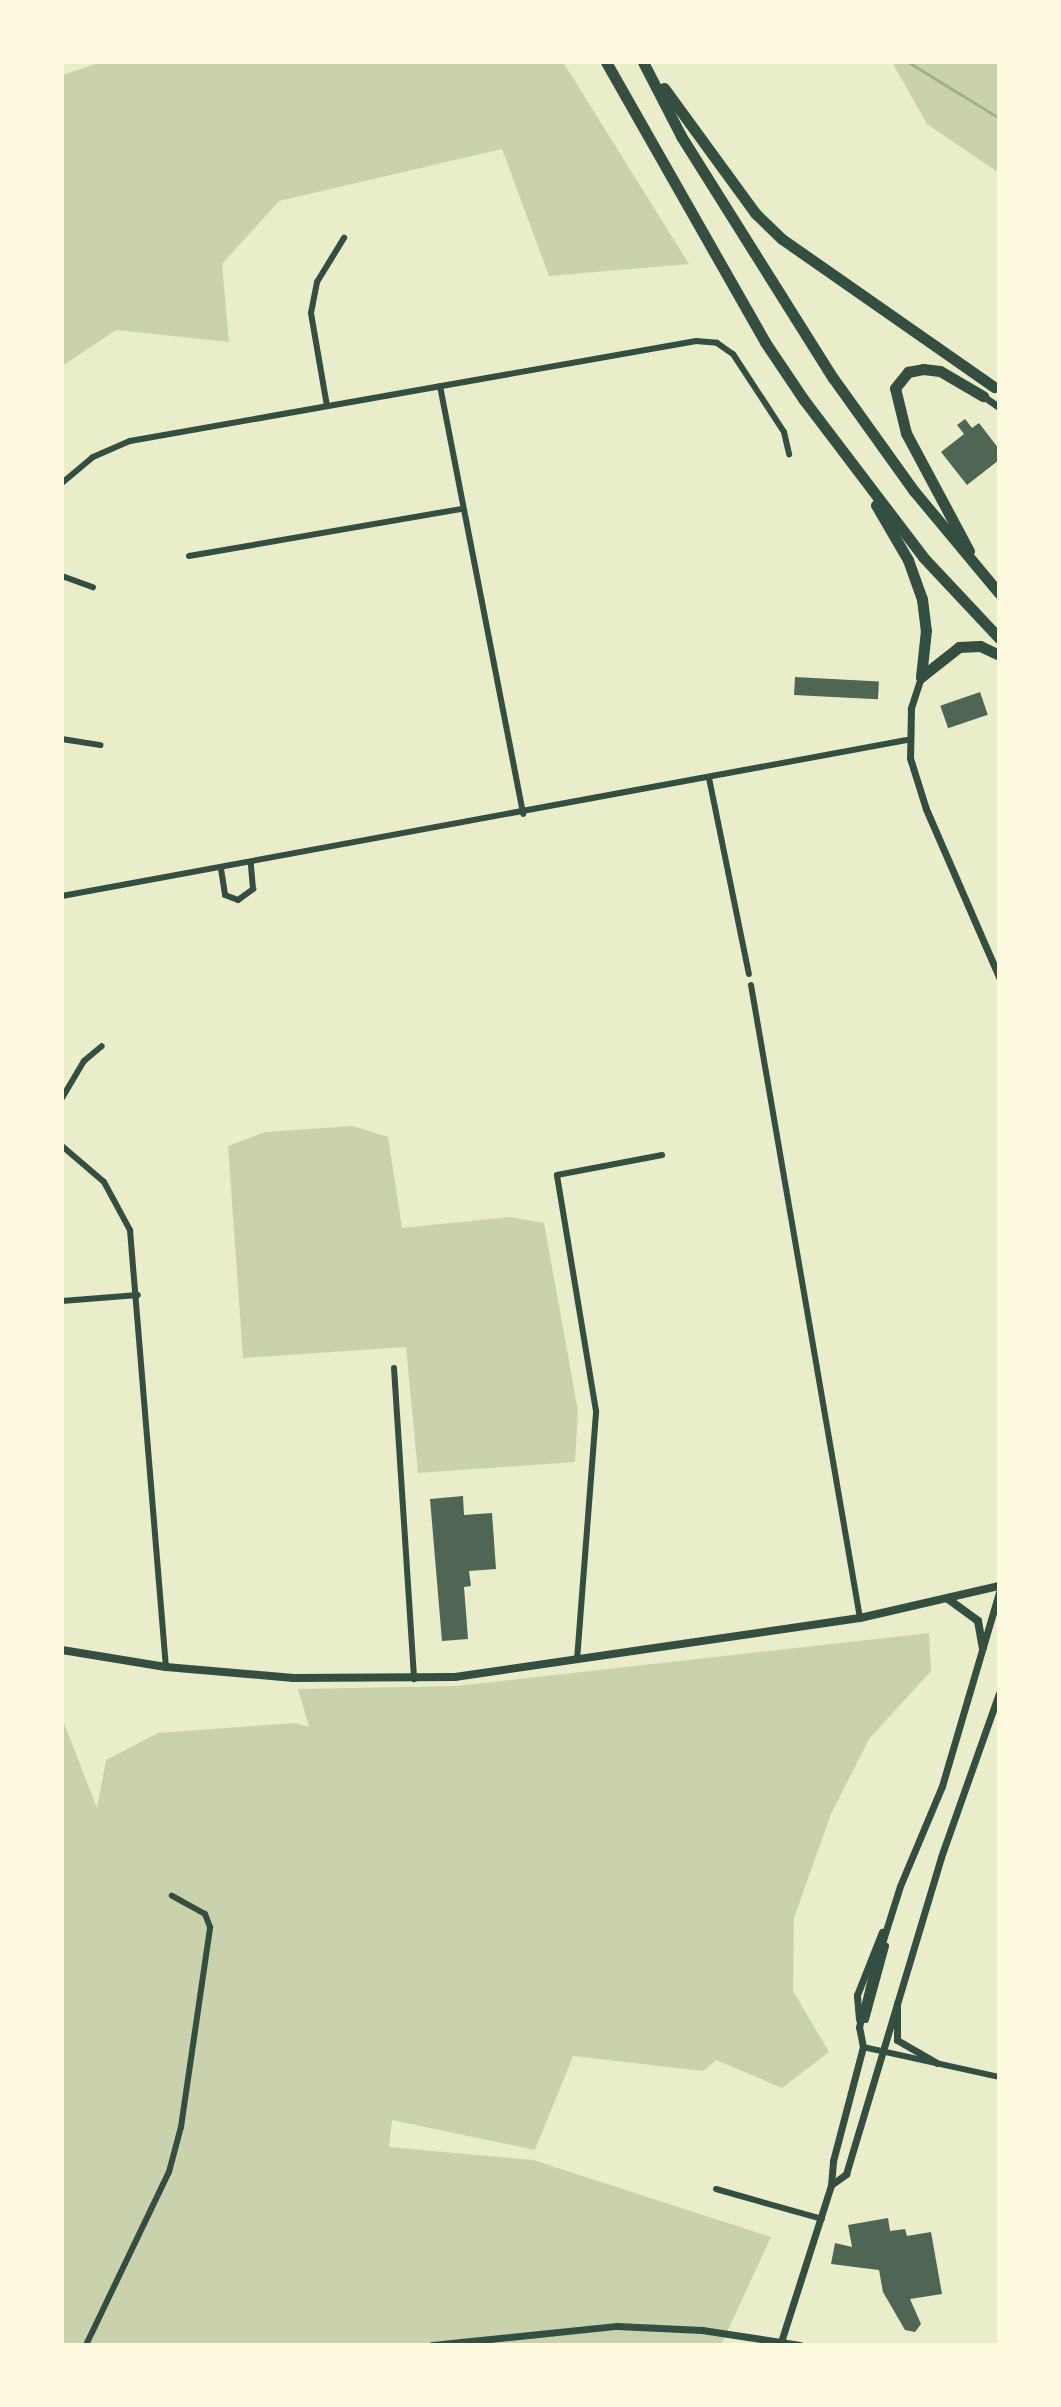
<!DOCTYPE html>
<html>
<head>
<meta charset="utf-8">
<style>
  body { margin:0 }
  #map { position:relative; width:1061px; height:2407px; overflow:hidden; background:#e9edc9; font-family:Inter,sans-serif }
  div>[style] { position:absolute }
  .green>* { inset:0; background:#cad2ad }
  .stream>* { height:3px; margin:-1.5px; padding:0 1.5px; transform-origin:1.5px; border-radius:1.5px; background:#a3b18a }
  .building>* { inset:0; background:#4f6655; transform-origin:0 0 }
  .minor>* { height:6px; margin:-3px; padding:0 3px; transform-origin:3px; border-radius:3px; background:#344e41 }
  .tertiary>* { height:7px; margin:-3.5px; padding:0 3.5px; transform-origin:3.5px; border-radius:3.5px; background:#344e41 }
  .secondary>* { height:8px; margin:-4px; padding:0 4px; transform-origin:4px; border-radius:4px; background:#344e41 }
  .motorway>* { height:11px; margin:-5.5px; padding:0 5.5px; transform-origin:5.5px; border-radius:5.5px; background:#344e41 }
  span { translate:-50% -50%; white-space:nowrap; text-align:center; line-height:1.15; -webkit-text-stroke:8px #fefae0; paint-order:stroke }
  .frame { position:absolute; inset:0; border:64px solid #fefae0; pointer-events:none }
</style>
</head>
<body>
<div id="map">
  <div class="green">
    <i style="clip-path:polygon(102px 62px,563px 62px,689px 264px,549px 276px,502px 149px,279px 201px,222px 264px,229px 342px,116px 330px,62px 366px,62px 75px)"></i>
    <i style="clip-path:polygon(892px 62px,999px 62px,999px 173px,927px 124px)"></i>
    <i style="clip-path:polygon(353px 1126px,388px 1137px,402px 1228px,510px 1217px,544px 1223px,578px 1411px,575px 1462px,418px 1473px,406px 1347px,243px 1358px,228px 1146px,265px 1132px)"></i>
    <i style="clip-path:polygon(929px 1633px,931px 1671px,869px 1739px,831px 1814px,794px 1918px,793px 1991px,829px 2052px,782px 2088px,716px 2060px,703px 2071px,573px 2056px,535px 2150px,392px 2120px,389px 2147px,533px 2160px,771px 2237px,721px 2345px,62px 2345px,62px 1718px,97px 1808px,106px 1760px,158px 1733px,295px 1723px,309px 1727px,298px 1689px,456px 1686px)"></i>
  </div>
  <div class="stream">
    <i style="left:908px;top:62px;width:107px;rotate:31.6deg"></i>
  </div>
  <div class="building">
    <i style="clip-path:polygon(965px 419px,972px 428px,979px 423px,999px 449px,999px 460px,967px 485px,941px 452px,964px 434px,957px 425px)"></i>
    <i style="left:795px;top:677px;width:84px;height:18px;rotate:3deg"></i>
    <i style="left:980px;top:692px;width:24px;height:42px;rotate:71deg"></i>
    <i style="clip-path:polygon(463px 1496px,464px 1515px,492px 1513px,496px 1569px,469px 1571px,471px 1586px,464px 1587px,468px 1639px,442px 1641px,430px 1499px)"></i>
    <i style="clip-path:polygon(888px 2218px,890px 2231px,905px 2229px,907px 2236px,931px 2232px,942px 2294px,910px 2299px,921px 2324px,915px 2332px,905px 2330px,883px 2292px,879px 2270px,831px 2264px,835px 2243px,852px 2247px,848px 2225px)"></i>
  </div>
  <div class="minor">
    <i style="left:440px;top:386px;width:436px;rotate:79deg"></i>
    <i style="left:327px;top:406px;width:94px;rotate:-99.8deg"></i>
    <i style="left:311px;top:313px;width:32px;rotate:-79deg"></i>
    <i style="left:317px;top:282px;width:52px;rotate:-58.5deg"></i>
    <i style="left:62px;top:483px;width:40px;rotate:-40deg"></i>
    <i style="left:93px;top:457px;width:40px;rotate:-23.4deg"></i>
    <i style="left:130px;top:441px;width:575px;rotate:-10.02deg"></i>
    <i style="left:696px;top:341px;width:21px;rotate:5deg"></i>
    <i style="left:717px;top:343px;width:19px;rotate:35deg"></i>
    <i style="left:733px;top:354px;width:93px;rotate:56.8deg"></i>
    <i style="left:784px;top:432px;width:23px;rotate:77deg"></i>
    <i style="left:189px;top:556px;width:277px;rotate:-9.8deg"></i>
    <i style="left:62px;top:576px;width:33px;rotate:20deg"></i>
    <i style="left:62px;top:739px;width:39px;rotate:9deg"></i>
    <i style="left:709px;top:778px;width:200px;rotate:78.5deg"></i>
    <i style="left:221px;top:869px;width:26px;rotate:81deg"></i>
    <i style="left:225px;top:895px;width:14px;rotate:21deg"></i>
    <i style="left:238px;top:900px;width:19px;rotate:-36deg"></i>
    <i style="left:253px;top:889px;width:25px;rotate:-95deg"></i>
    <i style="left:62px;top:896px;width:859px;rotate:-10.46deg"></i>
    <i style="left:751px;top:985px;width:642px;rotate:80.23deg"></i>
    <i style="left:62px;top:1098px;width:43px;rotate:-59.3deg"></i>
    <i style="left:84px;top:1061px;width:23px;rotate:-40deg"></i>
    <i style="left:62px;top:1146px;width:55px;rotate:40.6deg"></i>
    <i style="left:104px;top:1182px;width:55px;rotate:61.6deg"></i>
    <i style="left:130px;top:1230px;width:438px;rotate:85.3deg"></i>
    <i style="left:62px;top:1301px;width:76px;rotate:-4.5deg"></i>
    <i style="left:394px;top:1368px;width:312px;rotate:86.3deg"></i>
    <i style="left:577px;top:1660px;width:250px;rotate:-85.6deg"></i>
    <i style="left:596px;top:1411px;width:239px;rotate:-99.4deg"></i>
    <i style="left:557px;top:1175px;width:107px;rotate:-10.8deg"></i>
    <i style="left:863px;top:2047px;width:139px;rotate:12.4deg"></i>
    <i style="left:716px;top:2189px;width:110px;rotate:15.8deg"></i>
    <i style="left:86px;top:2345px;width:192px;rotate:-64.4deg"></i>
    <i style="left:169px;top:2172px;width:47px;rotate:-75.1deg"></i>
    <i style="left:181px;top:2127px;width:202px;rotate:-81.7deg"></i>
    <i style="left:210px;top:1927px;width:14px;rotate:-111deg"></i>
    <i style="left:205px;top:1914px;width:38px;rotate:-151deg"></i>
  </div>
  <div class="tertiary">
    <i style="left:983px;top:396px;width:19px;rotate:35deg"></i>
    <i style="left:921px;top:677px;width:33px;rotate:108deg"></i>
    <i style="left:911px;top:708px;width:50px;rotate:91.1deg"></i>
    <i style="left:910px;top:758px;width:53px;rotate:72.6deg"></i>
    <i style="left:926px;top:809px;width:183px;rotate:66.5deg"></i>
    <i style="left:897px;top:2003px;width:37px;rotate:90deg"></i>
    <i style="left:897px;top:2040px;width:46px;rotate:29.9deg"></i>
    <i style="left:859px;top:2019px;width:24px;rotate:-95deg"></i>
    <i style="left:857px;top:1995px;width:68px;rotate:-68.4deg"></i>
    <i style="left:865px;top:2019px;width:76px;rotate:-74.7deg"></i>
    <i style="left:831px;top:2185px;width:19px;rotate:-36deg"></i>
    <i style="left:846px;top:2174px;width:331px;rotate:-73.3deg"></i>
    <i style="left:941px;top:1857px;width:174px;rotate:-70.5deg"></i>
    <i style="left:432px;top:2345px;width:186px;rotate:-5.9deg"></i>
    <i style="left:617px;top:2326px;width:85px;rotate:2.7deg"></i>
    <i style="left:702px;top:2330px;width:99px;rotate:8.7deg"></i>
    <i style="left:780px;top:2345px;width:168px;rotate:-72.3deg"></i>
    <i style="left:831px;top:2185px;width:24px;rotate:-85deg"></i>
    <i style="left:833px;top:2161px;width:118px;rotate:-75.3deg"></i>
    <i style="left:863px;top:2047px;width:20px;rotate:-101deg"></i>
    <i style="left:859px;top:2027px;width:50px;rotate:-76.2deg"></i>
    <i style="left:871px;top:1978px;width:96px;rotate:-72.5deg"></i>
    <i style="left:900px;top:1886px;width:108px;rotate:-67.2deg"></i>
    <i style="left:942px;top:1786px;width:202px;rotate:-73.6deg"></i>
  </div>
  <div class="secondary">
    <i style="left:948px;top:1599px;width:37px;rotate:36deg"></i>
    <i style="left:978px;top:1621px;width:27px;rotate:80deg"></i>
    <i style="left:62px;top:1650px;width:105px;rotate:9.3deg"></i>
    <i style="left:166px;top:1667px;width:128px;rotate:4.9deg"></i>
    <i style="left:294px;top:1678px;width:161px;rotate:-0.4deg"></i>
    <i style="left:455px;top:1677px;width:409px;rotate:-8.3deg"></i>
    <i style="left:860px;top:1618px;width:143px;rotate:-13deg"></i>
  </div>
  <div class="motorway">
    <i style="left:606px;top:62px;width:322px;rotate:60.4deg"></i>
    <i style="left:765px;top:342px;width:70px;rotate:56.1deg"></i>
    <i style="left:804px;top:400px;width:197px;rotate:52.8deg"></i>
    <i style="left:923px;top:557px;width:111px;rotate:46.8deg"></i>
    <i style="left:643px;top:62px;width:83px;rotate:62.8deg"></i>
    <i style="left:681px;top:136px;width:286px;rotate:57.9deg"></i>
    <i style="left:833px;top:378px;width:139px;rotate:54.4deg"></i>
    <i style="left:914px;top:491px;width:133px;rotate:50.2deg"></i>
    <i style="left:664px;top:88px;width:155px;rotate:53.9deg"></i>
    <i style="left:755px;top:213px;width:37px;rotate:44deg"></i>
    <i style="left:782px;top:239px;width:259px;rotate:34.9deg"></i>
    <i style="left:876px;top:505px;width:64px;rotate:59.8deg"></i>
    <i style="left:908px;top:560px;width:41px;rotate:70.3deg"></i>
    <i style="left:922px;top:599px;width:31px;rotate:83deg"></i>
    <i style="left:926px;top:630px;width:47px;rotate:96.1deg"></i>
    <i style="left:969px;top:551px;width:134px;rotate:-118.1deg"></i>
    <i style="left:906px;top:433px;width:46px;rotate:-103.7deg"></i>
    <i style="left:895px;top:388px;width:21px;rotate:-51deg"></i>
    <i style="left:908px;top:372px;width:15px;rotate:-11deg"></i>
    <i style="left:923px;top:369px;width:17px;rotate:7deg"></i>
    <i style="left:940px;top:371px;width:50px;rotate:30.2deg"></i>
    <i style="left:921px;top:677px;width:48px;rotate:-38.3deg"></i>
    <i style="left:959px;top:647px;width:21px;rotate:-3deg"></i>
    <i style="left:980px;top:646px;width:21px;rotate:25deg"></i>
  </div>
  <div class="frame"></div>
</div>
</body>
</html>
